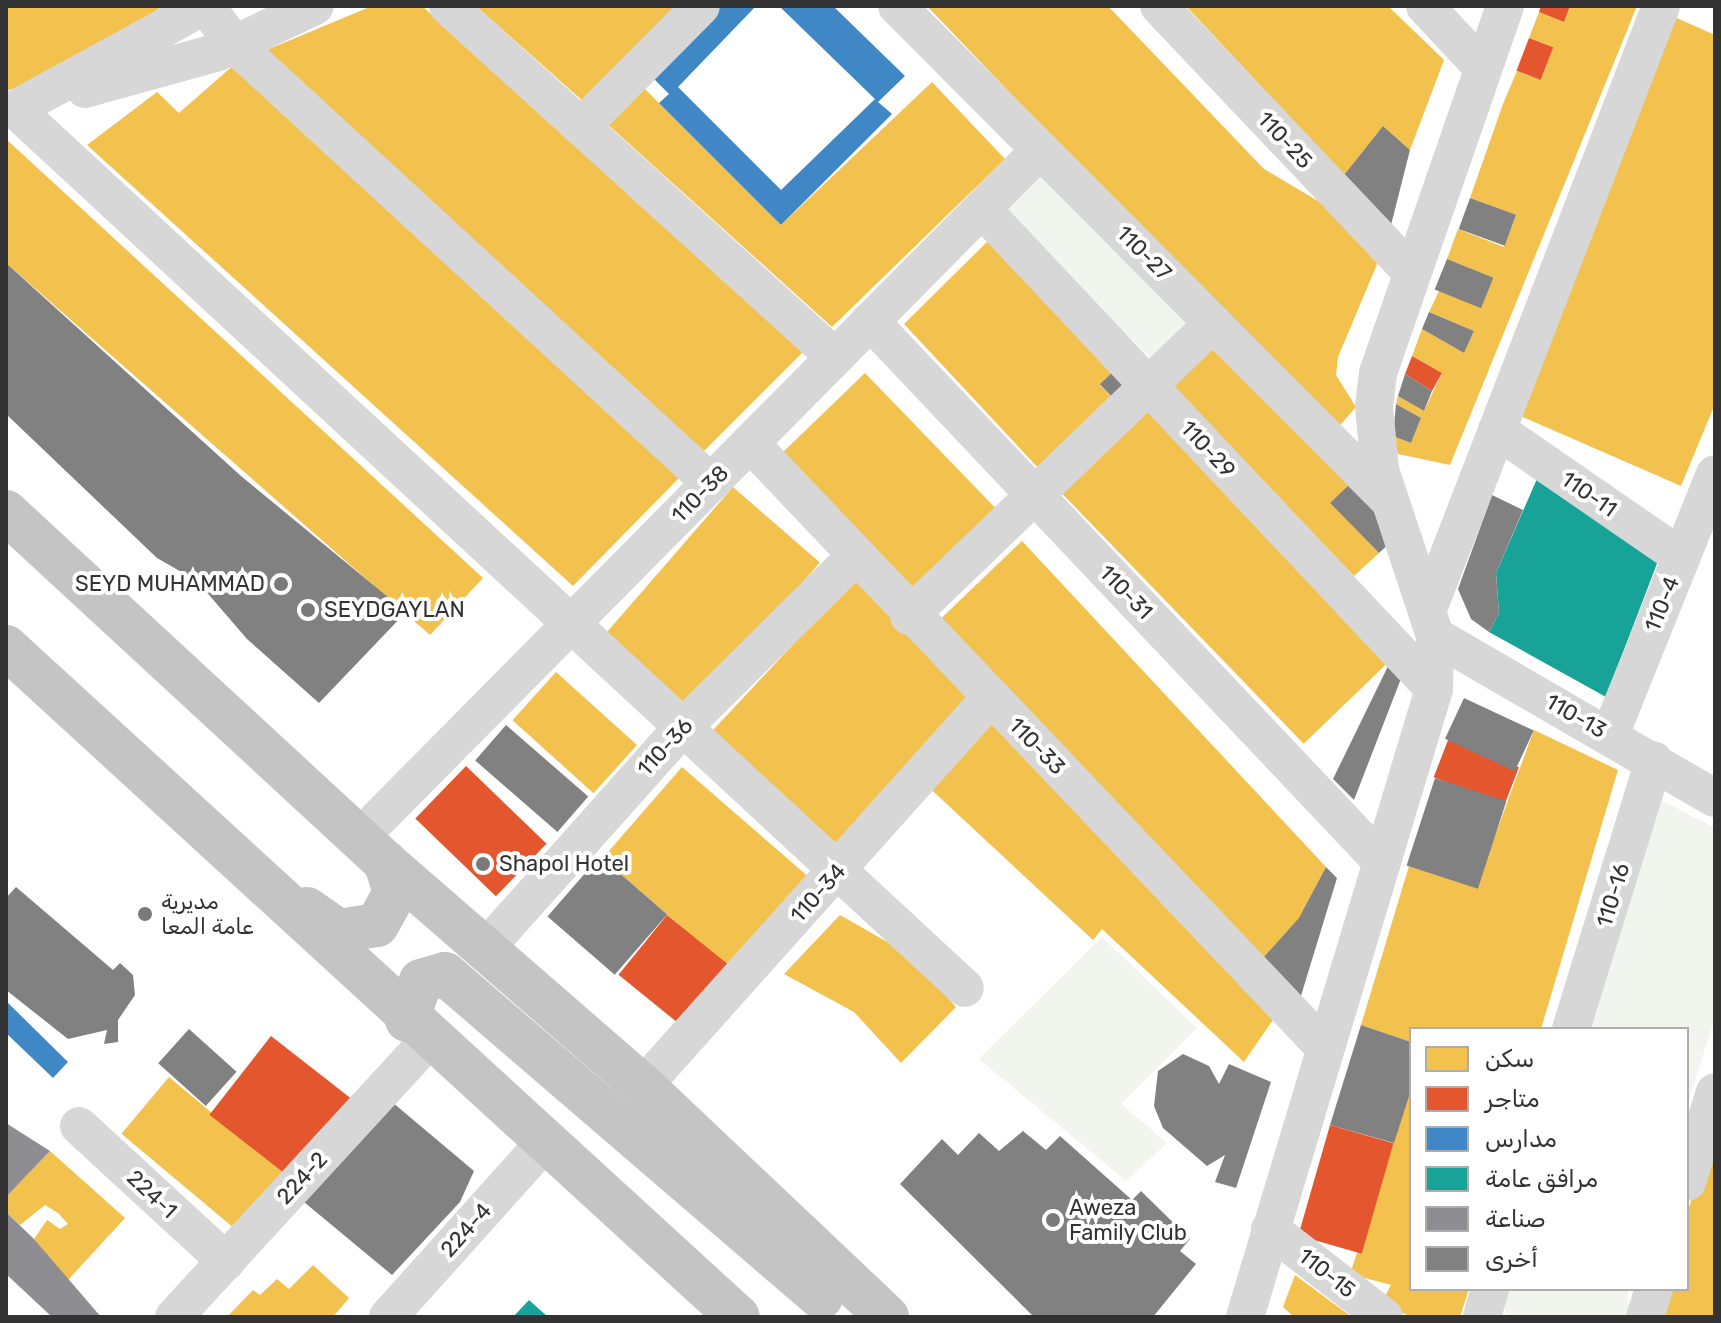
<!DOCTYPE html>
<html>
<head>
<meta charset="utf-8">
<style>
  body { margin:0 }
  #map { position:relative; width:1721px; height:1323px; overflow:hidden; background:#fff; font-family:Rubik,Cairo,sans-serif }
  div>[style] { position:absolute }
  .green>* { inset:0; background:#f1f5ed; transform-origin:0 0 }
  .homes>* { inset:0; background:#f2c14e; transform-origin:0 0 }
  .shops>* { inset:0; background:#e4572e; transform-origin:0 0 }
  .schools>* { inset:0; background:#3f88c5 }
  .public>* { inset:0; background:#17a398 }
  .industry>* { inset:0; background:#8d8d92 }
  .building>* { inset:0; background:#818181; transform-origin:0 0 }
  .minor>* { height:38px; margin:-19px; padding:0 19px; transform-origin:19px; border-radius:19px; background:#d7d7d7 }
  .highway>* { height:44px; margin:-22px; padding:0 22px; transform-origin:22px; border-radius:22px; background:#c4c4c4 }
  .dots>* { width:22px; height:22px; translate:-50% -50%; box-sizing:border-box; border:4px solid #fff; border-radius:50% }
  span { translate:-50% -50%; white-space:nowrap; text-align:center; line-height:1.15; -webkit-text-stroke:8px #fff; paint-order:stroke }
  .street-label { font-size:22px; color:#333 }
  .poi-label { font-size:22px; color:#333 }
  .right { translate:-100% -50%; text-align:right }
  .left { translate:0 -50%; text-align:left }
  .frame { position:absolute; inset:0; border:8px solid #333; pointer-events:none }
  .legend { position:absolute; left:1409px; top:1027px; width:280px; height:264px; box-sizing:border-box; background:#fff; border:2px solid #adadad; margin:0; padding:10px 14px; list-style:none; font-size:24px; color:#333 }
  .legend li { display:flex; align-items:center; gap:16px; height:40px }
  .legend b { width:40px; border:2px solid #adadad }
</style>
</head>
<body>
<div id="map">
  <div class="green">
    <i style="left:1040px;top:177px;width:209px;height:50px;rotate:45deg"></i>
    <i style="clip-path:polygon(1657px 798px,1715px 828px,1715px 1018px,1687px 1105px,1687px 1029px,1585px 1029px)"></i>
    <i style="clip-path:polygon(1102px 937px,1197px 1028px,1121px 1104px,1167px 1143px,1126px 1181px,979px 1059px)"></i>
    <i style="left:1505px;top:1289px;width:123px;height:29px"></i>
  </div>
  <div class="homes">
    <i style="clip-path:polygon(6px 6px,163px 6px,57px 74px,6px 91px)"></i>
    <i style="clip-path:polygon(372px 6px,422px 6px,806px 349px,697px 458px,257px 54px)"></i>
    <i style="clip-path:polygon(476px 6px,689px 6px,585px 103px)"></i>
    <i style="clip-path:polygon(927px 6px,1108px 6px,1264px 169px,1328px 207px,1378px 262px,1338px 357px,1336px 375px,1356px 407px,1334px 432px)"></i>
    <i style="clip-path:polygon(1186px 6px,1388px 6px,1444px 60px,1410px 150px,1383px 126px,1344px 175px)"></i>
    <i style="clip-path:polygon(1570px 6px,1637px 6px,1450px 465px,1398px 454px,1393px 436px,1411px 443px,1421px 418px,1396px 404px,1398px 396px,1424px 411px,1442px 373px,1412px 356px,1422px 329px,1464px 353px,1474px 331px,1429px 312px,1439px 291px,1480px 307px,1493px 278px,1447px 259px,1458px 229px,1504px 247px,1516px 215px,1470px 198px,1503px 104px,1517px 71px,1541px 80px,1553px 47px,1529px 38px,1539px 12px,1564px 22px)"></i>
    <i style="clip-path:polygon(1672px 16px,1715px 35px,1715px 404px,1681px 486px,1518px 415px)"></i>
    <i style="clip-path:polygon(236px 63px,681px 476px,573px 586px,87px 145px,157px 92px,179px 113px)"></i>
    <i style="clip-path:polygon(634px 78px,781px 225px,932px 82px,1005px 159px,832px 327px,595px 113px)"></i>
    <i style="clip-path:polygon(6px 139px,483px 578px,430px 635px,6px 263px)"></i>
    <i style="clip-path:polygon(988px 241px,1113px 372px,1100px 385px,1115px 401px,1041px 471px,904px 324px)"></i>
    <i style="clip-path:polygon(1210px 335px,1355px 479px,1330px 503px,1379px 553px,1354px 576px,1164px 377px)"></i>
    <i style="left:865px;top:373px;width:199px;height:125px;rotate:46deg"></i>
    <i style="left:1147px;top:403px;width:354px;height:124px;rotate:46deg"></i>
    <i style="left:733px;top:487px;width:115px;height:202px;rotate:41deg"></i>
    <i style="clip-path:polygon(1022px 541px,1326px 867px,1299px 919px,1254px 968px,929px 630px)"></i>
    <i style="left:855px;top:578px;width:177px;height:209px;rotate:43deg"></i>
    <i style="left:556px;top:672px;width:109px;height:65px;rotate:42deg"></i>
    <i style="clip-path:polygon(984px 714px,1275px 1017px,1244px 1062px,1102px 929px,1093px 940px,922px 781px)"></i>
    <i style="clip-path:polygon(1534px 730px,1618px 770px,1541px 1029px,1411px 1029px,1411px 1042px,1361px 1025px,1409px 866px,1476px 887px)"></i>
    <i style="left:682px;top:767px;width:177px;height:121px;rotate:41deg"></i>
    <i style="clip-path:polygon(840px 915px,910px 955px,956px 1007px,901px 1063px,854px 1012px,784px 974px)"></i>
    <i style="left:169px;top:1077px;width:153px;height:74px;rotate:40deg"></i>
    <i style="clip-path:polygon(1410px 1092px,1411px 1289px,1469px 1289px,1460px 1317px,1412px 1317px,1381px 1304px,1391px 1285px,1350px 1274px)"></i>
    <i style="clip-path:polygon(1714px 1127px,1715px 1317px,1655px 1317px,1664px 1289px,1687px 1289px,1687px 1214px)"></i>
    <i style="clip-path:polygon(50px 1151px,125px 1218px,68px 1280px,34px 1239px,47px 1220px,60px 1229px,68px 1224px,58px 1213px,45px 1205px,20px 1225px,6px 1212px,6px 1197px)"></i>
    <i style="clip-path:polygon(313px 1265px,349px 1298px,333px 1317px,227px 1317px,253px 1290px,260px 1295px,277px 1279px,289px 1289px)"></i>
    <i style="clip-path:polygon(1295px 1275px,1345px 1312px,1352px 1317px,1294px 1317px,1283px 1307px)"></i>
  </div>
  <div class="shops">
    <i style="clip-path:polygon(1541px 6px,1570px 6px,1564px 22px,1539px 12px)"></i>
    <i style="left:1529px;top:38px;width:26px;height:35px;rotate:21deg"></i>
    <i style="clip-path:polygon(1412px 356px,1442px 373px,1432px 391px,1405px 374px)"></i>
    <i style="left:1448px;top:740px;width:76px;height:40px;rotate:21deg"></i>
    <i style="left:466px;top:766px;width:112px;height:73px;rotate:44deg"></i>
    <i style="left:667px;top:915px;width:89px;height:77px;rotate:39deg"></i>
    <i style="left:271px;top:1036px;width:111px;height:100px;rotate:38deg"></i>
    <i style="left:1330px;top:1125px;width:66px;height:115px;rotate:16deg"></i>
  </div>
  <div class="schools">
    <i style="clip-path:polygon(706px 6px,756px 6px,678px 87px,781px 190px,875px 99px,779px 6px,833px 6px,905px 76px,878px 102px,892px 114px,781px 225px,659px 103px,669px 94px,643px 68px)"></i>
    <i style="clip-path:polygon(6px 1001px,68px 1062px,53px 1078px,6px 1033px)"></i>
  </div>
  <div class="public">
    <i style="clip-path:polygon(1543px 465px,1661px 553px,1606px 697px,1489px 632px,1499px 613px,1496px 573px)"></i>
    <i style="clip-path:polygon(529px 1300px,548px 1317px,513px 1317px)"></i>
  </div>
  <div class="industry">
    <i style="clip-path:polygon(6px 1123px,50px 1151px,6px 1197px)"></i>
    <i style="clip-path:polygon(6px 1212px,34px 1239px,101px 1317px,52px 1317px,6px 1274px)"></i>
  </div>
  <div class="building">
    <i style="clip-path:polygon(1383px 126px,1410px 150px,1391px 225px,1344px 175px)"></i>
    <i style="left:1470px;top:198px;width:49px;height:33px;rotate:20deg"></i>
    <i style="left:1447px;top:259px;width:50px;height:33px;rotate:22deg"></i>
    <i style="clip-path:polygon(6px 263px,241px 476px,406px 612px,319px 703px,247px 639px,197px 581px,157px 558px,6px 414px)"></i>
    <i style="clip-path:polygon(1429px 312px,1474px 331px,1464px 353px,1422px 329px)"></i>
    <i style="left:1113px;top:372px;width:22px;height:18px;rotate:47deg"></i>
    <i style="clip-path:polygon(1405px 374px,1432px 391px,1424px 411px,1398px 396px)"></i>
    <i style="clip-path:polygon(1396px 404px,1421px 418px,1411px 443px,1393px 436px)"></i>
    <i style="clip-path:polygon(1355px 479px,1392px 541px,1379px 553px,1330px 503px)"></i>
    <i style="clip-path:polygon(1492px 495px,1523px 510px,1496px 573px,1499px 613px,1489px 632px,1471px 619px,1458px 589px)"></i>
    <i style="clip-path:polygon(1391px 660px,1402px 676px,1354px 800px,1333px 779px)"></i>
    <i style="left:1464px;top:698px;width:77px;height:45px;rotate:25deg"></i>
    <i style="left:506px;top:725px;width:109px;height:47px;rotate:41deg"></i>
    <i style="left:1435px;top:778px;width:75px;height:92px;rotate:18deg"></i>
    <i style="left:600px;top:856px;width:89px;height:80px;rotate:41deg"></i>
    <i style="clip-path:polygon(1326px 867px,1337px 878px,1296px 1012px,1254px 968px,1299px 918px)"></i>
    <i style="clip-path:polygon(16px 887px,113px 970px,120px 963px,133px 975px,135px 995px,118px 1020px,118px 1042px,104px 1044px,107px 1030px,68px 1039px,6px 990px,6px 898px)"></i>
    <i style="clip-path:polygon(1361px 1025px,1411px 1042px,1411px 1090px,1394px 1143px,1330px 1125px)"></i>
    <i style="left:189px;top:1029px;width:64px;height:46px;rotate:42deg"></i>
    <i style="clip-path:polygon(1183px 1054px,1209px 1066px,1219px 1084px,1229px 1064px,1271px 1082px,1236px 1188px,1215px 1182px,1225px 1155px,1207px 1166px,1163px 1128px,1154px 1106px,1158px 1071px)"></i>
    <i style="clip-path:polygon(392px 1102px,474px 1171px,460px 1202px,392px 1275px,304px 1202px)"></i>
    <i style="clip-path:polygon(1023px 1131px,1046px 1150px,1060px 1136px,1132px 1200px,1141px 1191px,1190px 1239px,1180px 1251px,1196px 1264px,1153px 1317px,1034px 1317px,900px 1184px,942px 1139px,958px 1155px,979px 1133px,999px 1151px)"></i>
  </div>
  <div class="minor">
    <i style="left:204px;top:6px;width:215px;rotate:151.4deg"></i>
    <i style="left:15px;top:109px;width:1294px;rotate:42.78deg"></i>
    <i style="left:206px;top:6px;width:49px;rotate:53.4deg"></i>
    <i style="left:235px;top:45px;width:647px;rotate:42.62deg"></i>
    <i style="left:448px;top:6px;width:522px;rotate:42.21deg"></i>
    <i style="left:897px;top:6px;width:697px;rotate:45.12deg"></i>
    <i style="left:1159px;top:6px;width:368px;rotate:46.5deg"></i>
    <i style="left:1425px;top:6px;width:85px;rotate:46.9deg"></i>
    <i style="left:85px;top:89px;width:138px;rotate:-15.5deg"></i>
    <i style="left:218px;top:52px;width:107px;rotate:-25.4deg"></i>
    <i style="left:581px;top:127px;width:170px;rotate:-45.2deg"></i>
    <i style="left:982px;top:209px;width:659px;rotate:46.72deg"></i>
    <i style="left:870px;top:321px;width:745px;rotate:46.58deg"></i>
    <i style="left:1497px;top:430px;width:224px;rotate:34.6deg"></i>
    <i style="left:750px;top:443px;width:835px;rotate:46.46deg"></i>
    <i style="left:1428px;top:609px;width:646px;rotate:-68.87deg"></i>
    <i style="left:909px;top:616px;width:422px;rotate:-43.9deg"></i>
    <i style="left:1435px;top:636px;width:323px;rotate:30.1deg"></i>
    <i style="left:1610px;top:735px;width:281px;rotate:-68.1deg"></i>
    <i style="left:359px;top:838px;width:968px;rotate:-45.29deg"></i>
    <i style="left:486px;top:948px;width:296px;rotate:-48.3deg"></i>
    <i style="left:683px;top:727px;width:242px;rotate:-44.7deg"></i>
    <i style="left:1571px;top:1029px;width:281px;rotate:-72.8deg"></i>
    <i style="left:643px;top:1086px;width:522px;rotate:-48.18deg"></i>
    <i style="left:79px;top:1126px;width:200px;rotate:42.6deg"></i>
    <i style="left:1687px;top:1182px;width:94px;rotate:-72.7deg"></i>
    <i style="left:1270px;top:1229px;width:144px;rotate:37.7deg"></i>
    <i style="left:174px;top:1317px;width:378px;rotate:-47.4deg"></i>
    <i style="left:388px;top:1317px;width:234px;rotate:-48.1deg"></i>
    <i style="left:1245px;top:1317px;width:656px;rotate:-73.25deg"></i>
    <i style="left:1434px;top:689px;width:53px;rotate:-88.9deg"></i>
    <i style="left:1435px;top:636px;width:175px;rotate:-108.3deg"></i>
    <i style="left:1380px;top:470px;width:64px;rotate:-95.4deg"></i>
    <i style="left:1374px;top:406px;width:33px;rotate:-83deg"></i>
    <i style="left:1378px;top:373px;width:388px;rotate:-70.9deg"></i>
    <i style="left:1482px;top:1317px;width:29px;rotate:-74deg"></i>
    <i style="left:1645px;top:1317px;width:29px;rotate:-72deg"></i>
  </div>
  <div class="highway">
    <i style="left:6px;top:512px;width:516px;rotate:42.72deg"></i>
    <i style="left:385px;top:862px;width:342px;rotate:41deg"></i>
    <i style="left:643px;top:1086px;width:336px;rotate:43.4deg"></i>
    <i style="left:6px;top:647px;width:992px;rotate:42.47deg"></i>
    <i style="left:307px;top:909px;width:39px;rotate:35deg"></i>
    <i style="left:339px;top:931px;width:38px;rotate:-9deg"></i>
    <i style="left:377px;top:925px;width:38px;rotate:-61deg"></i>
    <i style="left:395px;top:892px;width:32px;rotate:-108deg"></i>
    <i style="left:407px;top:1020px;width:41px;rotate:-70.3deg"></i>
    <i style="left:421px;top:981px;width:25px;rotate:-16deg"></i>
    <i style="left:445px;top:974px;width:496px;rotate:40.7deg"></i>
  </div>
  <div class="dots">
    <i style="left:281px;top:584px;background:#7a7a7a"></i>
    <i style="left:308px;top:610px;background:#7a7a7a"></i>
    <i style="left:483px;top:864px;background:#7a7a7a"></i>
    <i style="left:145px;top:914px;background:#7a7a7a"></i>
    <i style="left:1053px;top:1220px;background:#7a7a7a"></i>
  </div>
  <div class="street-label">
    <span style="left:1285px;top:140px;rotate:47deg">110-25</span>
    <span style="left:1144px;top:253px;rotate:45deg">110-27</span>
    <span style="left:1208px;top:449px;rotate:47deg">110-29</span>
    <span style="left:700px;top:494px;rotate:-45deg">110-38</span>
    <span style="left:1589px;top:494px;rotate:35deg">110-11</span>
    <span style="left:1126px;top:592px;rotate:46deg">110-31</span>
    <span style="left:1662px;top:604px;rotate:-68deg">110-4</span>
    <span style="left:1576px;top:716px;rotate:30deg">110-13</span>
    <span style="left:1037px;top:746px;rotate:46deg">110-33</span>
    <span style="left:665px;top:747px;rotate:-47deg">110-36</span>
    <span style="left:818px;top:893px;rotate:-48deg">110-34</span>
    <span style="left:1613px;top:895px;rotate:-73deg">110-16</span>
    <span style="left:302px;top:1178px;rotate:-47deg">224-2</span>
    <span style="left:152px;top:1194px;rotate:43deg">224-1</span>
    <span style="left:466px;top:1230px;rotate:-48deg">224-4</span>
    <span style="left:1327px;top:1273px;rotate:38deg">110-15</span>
  </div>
  <div class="poi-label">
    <span class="right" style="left:265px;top:584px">SEYD MUHAMMAD</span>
    <span class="left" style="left:324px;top:610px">SEYDGAYLAN</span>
    <span class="left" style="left:499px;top:864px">Shapol Hotel</span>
    <span class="left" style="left:161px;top:914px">مدیریة<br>عامة المعا</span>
    <span class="left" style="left:1069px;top:1220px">Aweza<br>Family Club</span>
  </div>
  <div class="frame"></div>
  <ul class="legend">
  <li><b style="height:22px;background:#f2c14e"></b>سكن</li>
  <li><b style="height:22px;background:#e4572e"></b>متاجر</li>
  <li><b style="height:22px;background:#3f88c5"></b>مدارس</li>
  <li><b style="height:22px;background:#17a398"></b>مرافق عامة</li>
  <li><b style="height:22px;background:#8d8d92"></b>صناعة</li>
  <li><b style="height:22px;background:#818181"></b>أخرى</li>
  </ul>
</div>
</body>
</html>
